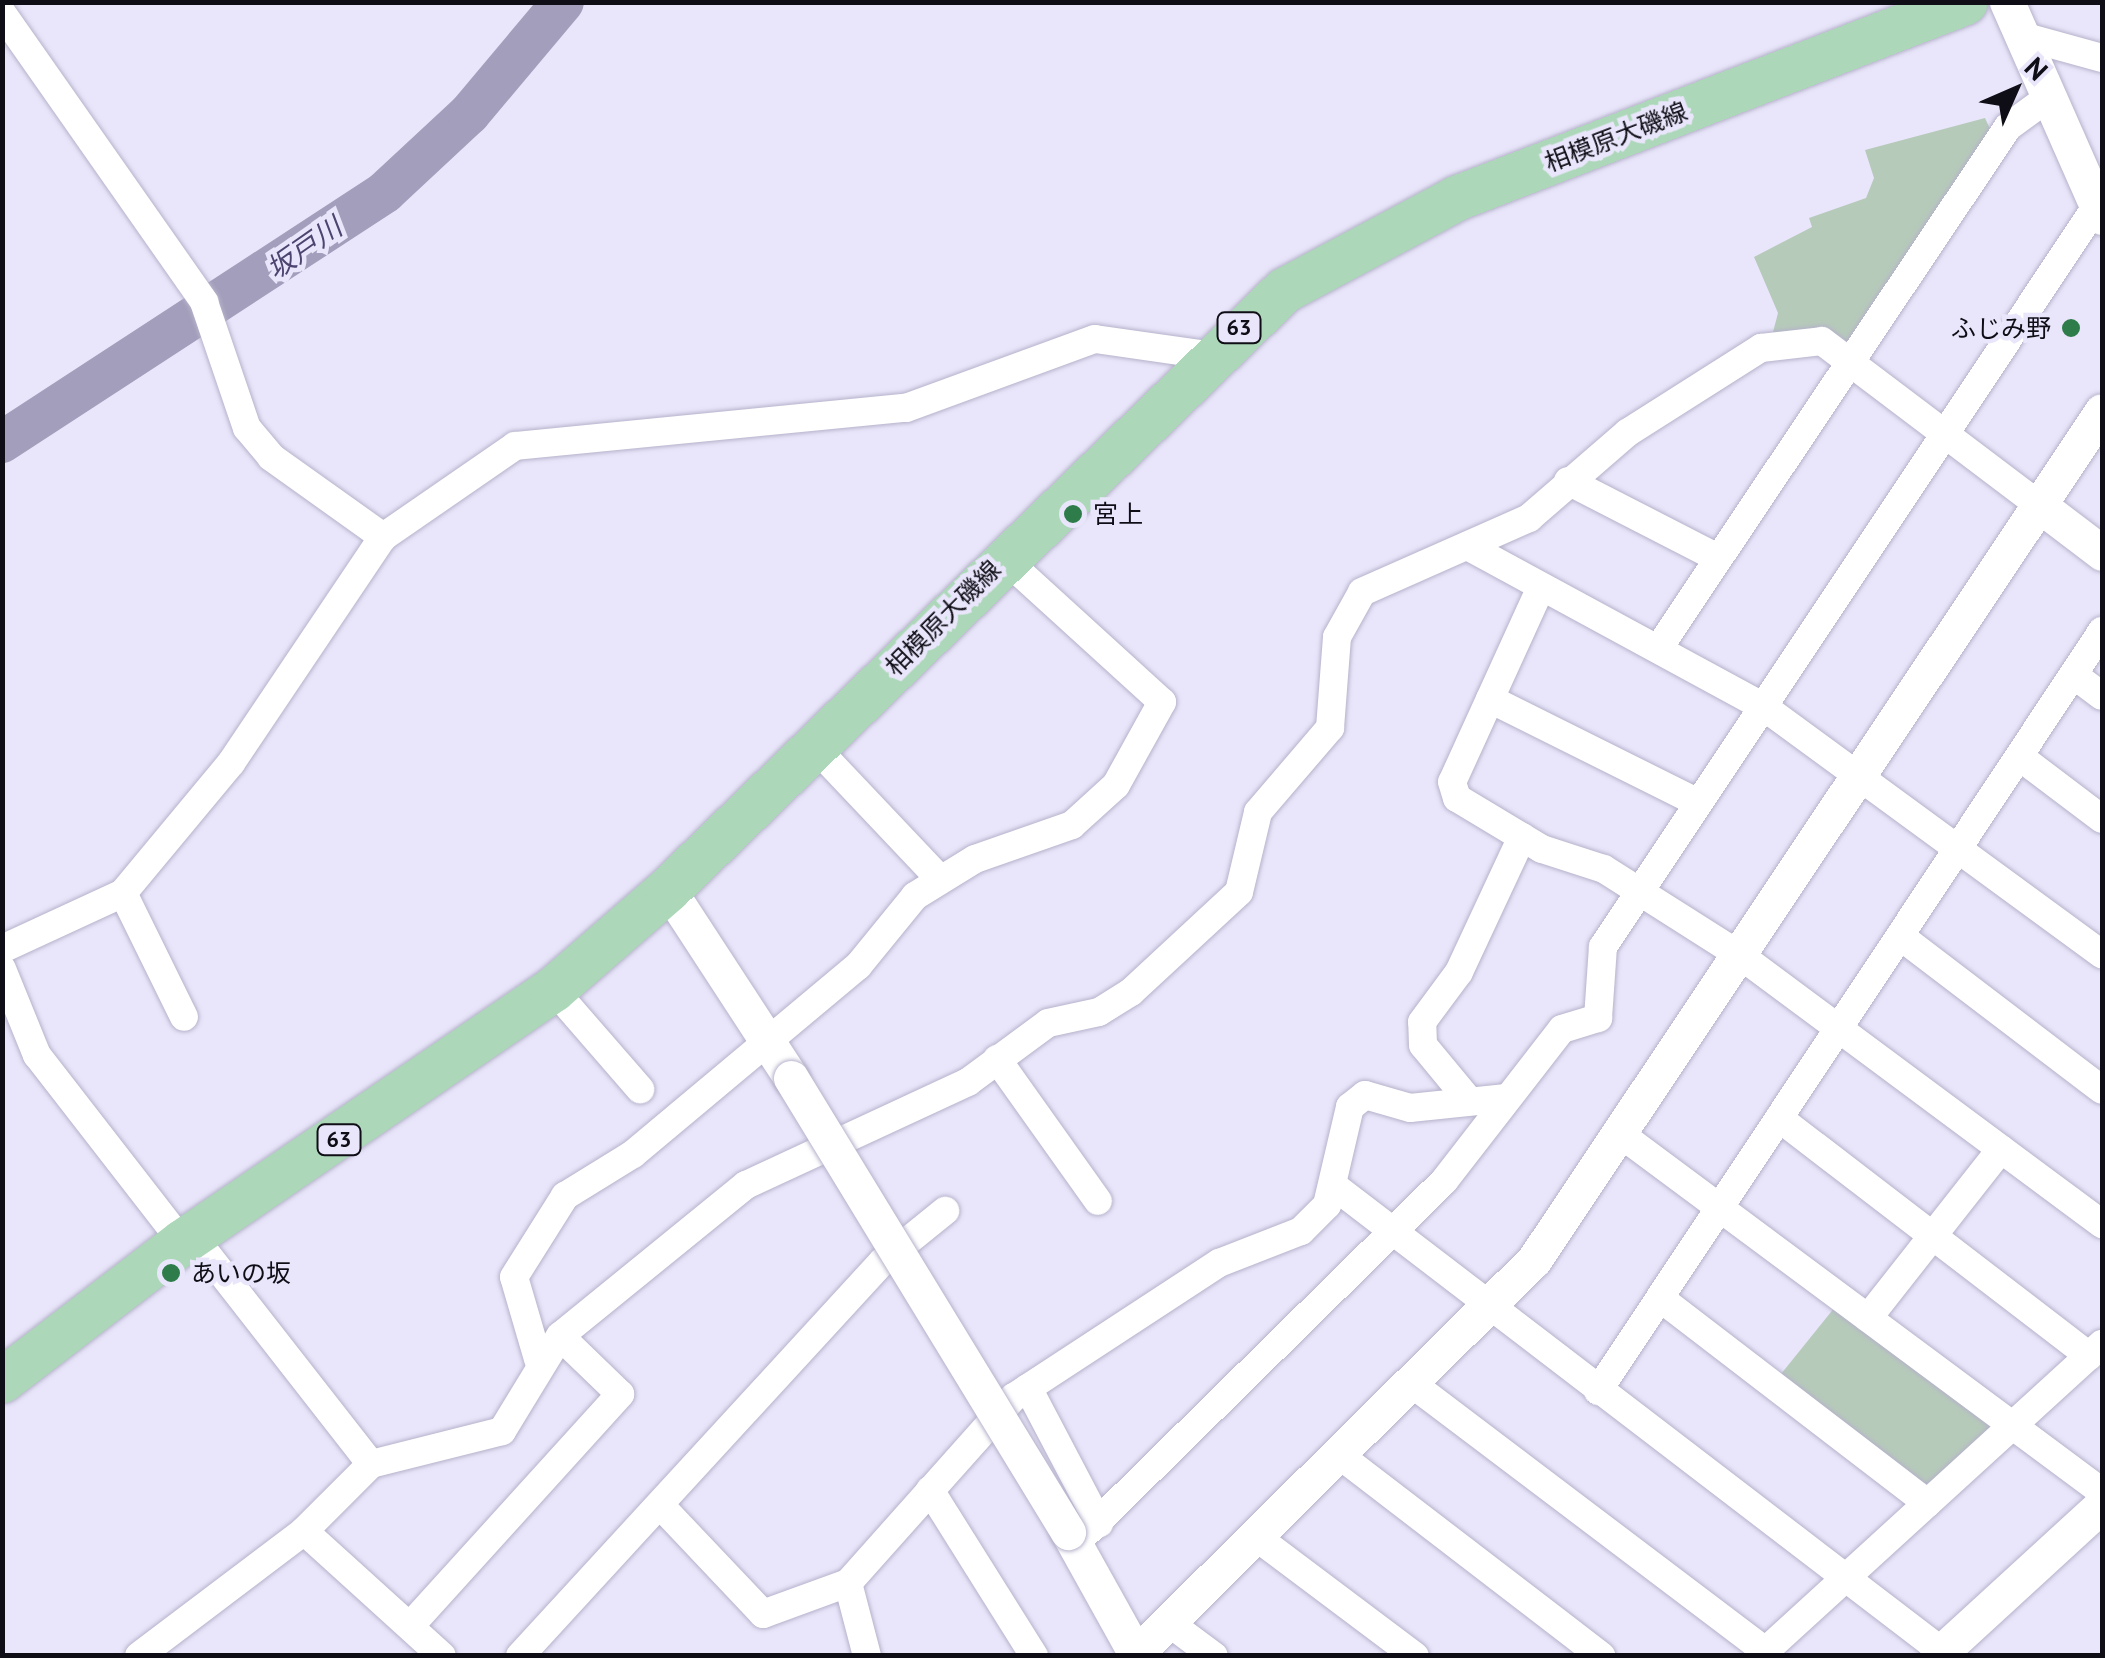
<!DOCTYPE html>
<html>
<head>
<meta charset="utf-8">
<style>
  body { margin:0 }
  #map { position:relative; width:2105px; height:1658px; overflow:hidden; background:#e9e6fb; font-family:"PT Sans","Noto Sans JP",sans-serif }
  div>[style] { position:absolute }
  .green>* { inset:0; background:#b6caba }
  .river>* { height:42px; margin:-21px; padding:0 21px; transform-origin:21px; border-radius:21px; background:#a39ebb }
  .roads { filter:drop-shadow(0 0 2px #b5b2ca) drop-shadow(0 0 2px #b5b2ca) }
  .minor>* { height:28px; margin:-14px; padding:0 14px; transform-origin:14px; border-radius:14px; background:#fff }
  .tertiary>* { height:35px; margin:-17.5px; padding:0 17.5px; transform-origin:17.5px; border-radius:17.5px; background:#fff }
  .primary>* { height:45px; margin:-22.5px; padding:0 22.5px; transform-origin:22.5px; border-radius:22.5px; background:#acd7b8 }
  .bridges { filter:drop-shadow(0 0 2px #b5b2ca) drop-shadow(0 0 2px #b5b2ca) }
  .tertiary-bridge>* { height:35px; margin:-17.5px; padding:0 17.5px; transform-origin:17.5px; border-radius:17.5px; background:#fff }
  .dots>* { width:28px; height:28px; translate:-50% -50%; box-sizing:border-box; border:5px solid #e9e6fb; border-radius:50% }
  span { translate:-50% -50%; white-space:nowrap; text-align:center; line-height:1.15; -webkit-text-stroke:9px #e9e6fb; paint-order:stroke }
  .shield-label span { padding:2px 8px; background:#e9e6fb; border:2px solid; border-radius:8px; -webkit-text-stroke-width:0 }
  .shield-label { font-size:22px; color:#0f0e16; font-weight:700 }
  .street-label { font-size:25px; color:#0f0e16 }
  .poi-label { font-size:25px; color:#0f0e16 }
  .right { translate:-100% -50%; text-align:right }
  .left { translate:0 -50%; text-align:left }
  .water-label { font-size:28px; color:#4d4470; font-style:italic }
  .frame { position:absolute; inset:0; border:5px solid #0f0e16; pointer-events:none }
  .north { position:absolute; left:1965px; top:40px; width:100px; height:100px; -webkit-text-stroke:8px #e9e6fb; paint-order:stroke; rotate:45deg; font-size:28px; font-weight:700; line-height:40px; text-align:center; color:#0f0e16 }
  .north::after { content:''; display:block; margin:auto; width:35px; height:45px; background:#0f0e16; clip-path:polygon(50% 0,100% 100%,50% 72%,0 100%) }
</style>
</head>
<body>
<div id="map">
  <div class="green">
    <i style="clip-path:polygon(1985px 118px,1991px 131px,1848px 349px,1773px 332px,1778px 313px,1754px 257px,1812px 227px,1809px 218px,1866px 198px,1874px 178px,1865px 150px)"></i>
    <i style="clip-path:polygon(1835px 1307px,1993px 1428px,1925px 1487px,1777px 1379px)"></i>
  </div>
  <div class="river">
    <i style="left:2px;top:442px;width:457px;rotate:-33.1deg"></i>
    <i style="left:385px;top:192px;width:115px;rotate:-42.9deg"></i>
    <i style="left:469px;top:114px;width:146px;rotate:-50deg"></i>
  </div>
  <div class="roads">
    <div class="minor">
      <i style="left:2px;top:13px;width:353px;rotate:55deg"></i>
      <i style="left:204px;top:302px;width:133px;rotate:71.2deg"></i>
      <i style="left:247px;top:428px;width:38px;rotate:50deg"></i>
      <i style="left:271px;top:457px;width:138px;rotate:35.5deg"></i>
      <i style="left:2022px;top:36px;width:83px;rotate:15.4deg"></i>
      <i style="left:1568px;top:481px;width:169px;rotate:27.2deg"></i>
      <i style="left:1471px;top:548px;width:333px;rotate:28.5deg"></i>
      <i style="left:1764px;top:707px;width:419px;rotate:36.2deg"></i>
      <i style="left:1541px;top:587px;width:214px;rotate:114.5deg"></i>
      <i style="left:1452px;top:782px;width:17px;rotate:73deg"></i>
      <i style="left:1457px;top:798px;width:99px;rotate:31deg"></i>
      <i style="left:1542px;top:849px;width:65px;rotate:17.9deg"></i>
      <i style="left:1604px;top:869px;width:162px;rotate:32.4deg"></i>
      <i style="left:1741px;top:956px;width:450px;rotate:36.6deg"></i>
      <i style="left:1660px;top:646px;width:625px;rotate:-56.16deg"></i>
      <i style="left:2008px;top:127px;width:51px;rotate:-36.2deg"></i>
      <i style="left:2074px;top:675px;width:35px;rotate:37deg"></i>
      <i style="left:1490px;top:699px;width:233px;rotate:26.5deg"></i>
      <i style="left:814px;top:746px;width:182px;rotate:46.6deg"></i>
      <i style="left:2020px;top:757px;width:103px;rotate:37.1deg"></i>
      <i style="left:123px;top:893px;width:138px;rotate:63.8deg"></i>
      <i style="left:1900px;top:936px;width:254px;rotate:37.3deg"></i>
      <i style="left:2px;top:949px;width:133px;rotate:-24.8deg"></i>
      <i style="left:123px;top:893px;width:169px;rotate:-50.3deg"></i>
      <i style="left:231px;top:763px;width:272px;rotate:-56.1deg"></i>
      <i style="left:383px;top:537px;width:160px;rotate:-34.6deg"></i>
      <i style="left:515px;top:446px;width:393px;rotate:-5.6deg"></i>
      <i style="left:906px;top:408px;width:201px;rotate:-20.1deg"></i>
      <i style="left:1095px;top:339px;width:114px;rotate:8.1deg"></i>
      <i style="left:2px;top:969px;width:93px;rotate:67.9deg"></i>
      <i style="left:37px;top:1055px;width:237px;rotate:52.2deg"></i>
      <i style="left:553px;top:989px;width:133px;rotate:49deg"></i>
      <i style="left:997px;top:1059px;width:174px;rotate:54.6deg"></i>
      <i style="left:1466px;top:1097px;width:67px;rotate:-129.6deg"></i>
      <i style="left:1423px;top:1045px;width:23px;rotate:-92deg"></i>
      <i style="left:1422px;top:1022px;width:62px;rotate:-53.5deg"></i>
      <i style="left:1459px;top:972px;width:149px;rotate:-65deg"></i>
      <i style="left:1779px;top:1118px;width:391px;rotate:37.5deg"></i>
      <i style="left:1623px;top:1136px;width:597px;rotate:36.62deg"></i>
      <i style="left:1334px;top:1186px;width:773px;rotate:37.43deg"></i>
      <i style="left:192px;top:1235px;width:291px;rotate:52deg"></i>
      <i style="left:1660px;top:1298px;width:337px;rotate:37.5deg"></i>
      <i style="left:1868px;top:1318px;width:215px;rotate:-51.8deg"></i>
      <i style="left:538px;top:1359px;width:85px;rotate:-106.3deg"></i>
      <i style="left:514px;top:1277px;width:96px;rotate:-57.8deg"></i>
      <i style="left:565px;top:1196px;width:80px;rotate:-31.7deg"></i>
      <i style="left:633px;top:1154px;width:293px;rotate:-39.9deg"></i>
      <i style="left:858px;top:966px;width:90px;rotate:-50.8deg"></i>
      <i style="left:915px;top:896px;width:70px;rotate:-31.7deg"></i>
      <i style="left:975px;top:859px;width:103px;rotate:-19.3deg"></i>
      <i style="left:1072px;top:825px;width:59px;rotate:-42.3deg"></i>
      <i style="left:1116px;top:785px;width:95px;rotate:-61deg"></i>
      <i style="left:1162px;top:702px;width:214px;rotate:-137.7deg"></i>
      <i style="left:1411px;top:1383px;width:444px;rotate:37.1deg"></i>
      <i style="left:1028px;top:1388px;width:153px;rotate:62.3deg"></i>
      <i style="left:1598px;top:1391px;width:912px;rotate:-56.45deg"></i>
      <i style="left:1338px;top:1454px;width:332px;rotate:37.5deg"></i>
      <i style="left:930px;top:1490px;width:196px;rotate:57.9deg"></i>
      <i style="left:660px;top:1505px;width:150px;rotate:46.6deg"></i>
      <i style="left:763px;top:1614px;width:90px;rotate:-20deg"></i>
      <i style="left:848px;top:1583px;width:249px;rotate:-48.3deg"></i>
      <i style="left:1014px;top:1397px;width:245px;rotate:-33.2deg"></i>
      <i style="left:1219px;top:1263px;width:88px;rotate:-21.3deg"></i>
      <i style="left:1301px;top:1231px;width:37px;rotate:-45deg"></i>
      <i style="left:1327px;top:1205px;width:101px;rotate:-76.8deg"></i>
      <i style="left:1350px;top:1107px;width:19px;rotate:-39deg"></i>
      <i style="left:1365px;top:1095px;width:47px;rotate:16.1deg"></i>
      <i style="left:1410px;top:1108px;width:97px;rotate:-5.9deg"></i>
      <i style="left:304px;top:1531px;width:186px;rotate:42.2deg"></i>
      <i style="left:1255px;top:1536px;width:200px;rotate:36.9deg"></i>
      <i style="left:1075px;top:1544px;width:518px;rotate:-44.53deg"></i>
      <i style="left:1444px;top:1181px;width:192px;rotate:-52.2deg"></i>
      <i style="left:1562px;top:1029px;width:38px;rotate:-17deg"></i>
      <i style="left:1598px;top:1018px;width:71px;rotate:-86deg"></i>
      <i style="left:1603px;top:947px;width:893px;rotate:-56.33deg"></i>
      <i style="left:848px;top:1583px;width:75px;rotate:75.4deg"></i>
      <i style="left:1168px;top:1622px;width:57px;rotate:36.5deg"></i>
      <i style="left:410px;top:1626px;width:313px;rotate:-47.8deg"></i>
      <i style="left:620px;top:1394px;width:83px;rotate:-136deg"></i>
      <i style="left:139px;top:1656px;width:207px;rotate:-37.1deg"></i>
      <i style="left:304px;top:1531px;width:95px;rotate:-45deg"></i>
      <i style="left:371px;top:1464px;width:135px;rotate:-14.1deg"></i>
      <i style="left:502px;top:1431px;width:111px;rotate:-58.6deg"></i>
      <i style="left:560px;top:1336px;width:240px;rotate:-39.1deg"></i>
      <i style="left:746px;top:1185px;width:245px;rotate:-24.9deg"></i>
      <i style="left:968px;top:1082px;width:99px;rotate:-36.4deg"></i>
      <i style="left:1048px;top:1023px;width:52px;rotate:-12.2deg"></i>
      <i style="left:1099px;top:1012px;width:38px;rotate:-32deg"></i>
      <i style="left:1131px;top:992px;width:147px;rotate:-42.8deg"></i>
      <i style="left:1239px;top:892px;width:82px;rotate:-76.6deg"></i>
      <i style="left:1258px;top:812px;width:111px;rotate:-49.4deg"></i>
      <i style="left:1330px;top:728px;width:91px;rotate:-85.6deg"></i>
      <i style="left:1337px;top:637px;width:51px;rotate:-60.9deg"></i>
      <i style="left:1362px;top:592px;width:183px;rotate:-23.9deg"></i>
      <i style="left:1529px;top:518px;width:130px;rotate:-40.9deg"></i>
      <i style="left:1627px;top:433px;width:159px;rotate:-32.4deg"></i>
      <i style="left:1761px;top:348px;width:61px;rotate:-6.5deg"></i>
      <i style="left:1822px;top:341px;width:277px;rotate:37.1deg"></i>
      <i style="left:520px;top:1656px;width:536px;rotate:-47.42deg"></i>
      <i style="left:883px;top:1261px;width:80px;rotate:-38.9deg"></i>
      <i style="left:1760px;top:1656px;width:463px;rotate:-42.4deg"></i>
    </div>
    <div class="tertiary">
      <i style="left:2007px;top:2px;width:235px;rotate:66.2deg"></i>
      <i style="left:2043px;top:508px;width:74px;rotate:37.3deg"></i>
      <i style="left:668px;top:889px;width:225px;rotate:56.9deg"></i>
      <i style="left:1068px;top:1532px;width:142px;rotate:60.9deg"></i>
      <i style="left:1136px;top:1654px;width:560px;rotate:-44.71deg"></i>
      <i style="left:1534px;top:1260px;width:1021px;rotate:-56.22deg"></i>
      <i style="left:1937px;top:1656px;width:224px;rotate:-42.5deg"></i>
    </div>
    <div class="primary">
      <i style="left:2px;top:1380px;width:227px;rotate:-37.5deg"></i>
      <i style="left:182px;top:1242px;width:449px;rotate:-34.3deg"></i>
      <i style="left:553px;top:989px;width:152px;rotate:-41deg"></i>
      <i style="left:668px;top:889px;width:859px;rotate:-44.2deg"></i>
      <i style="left:1284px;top:290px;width:195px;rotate:-28.1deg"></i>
      <i style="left:1456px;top:198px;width:545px;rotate:-21.06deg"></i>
    </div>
  </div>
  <div class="bridges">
    <div class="tertiary-bridge">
      <i style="left:791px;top:1078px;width:532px;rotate:58.61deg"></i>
    </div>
  </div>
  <div class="dots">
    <i style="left:2071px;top:328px;background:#2f7c4b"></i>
    <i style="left:1073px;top:514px;background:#2f7c4b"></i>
    <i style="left:171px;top:1273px;background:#2f7c4b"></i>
  </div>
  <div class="shield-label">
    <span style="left:1239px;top:328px">63</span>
    <span style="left:339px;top:1140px">63</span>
  </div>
  <div class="street-label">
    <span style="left:1616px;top:137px;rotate:-21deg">相模原大磯線</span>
    <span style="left:943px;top:618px;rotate:-45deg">相模原大磯線</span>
  </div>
  <div class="poi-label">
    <span class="right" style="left:2051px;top:328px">ふじみ野</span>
    <span class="left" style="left:1093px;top:514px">宮上</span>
    <span class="left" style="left:191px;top:1273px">あいの坂</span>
  </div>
  <div class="water-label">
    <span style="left:304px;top:248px;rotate:-35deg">坂戸川</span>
  </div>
  <div class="frame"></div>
  <div class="north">N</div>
</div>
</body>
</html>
